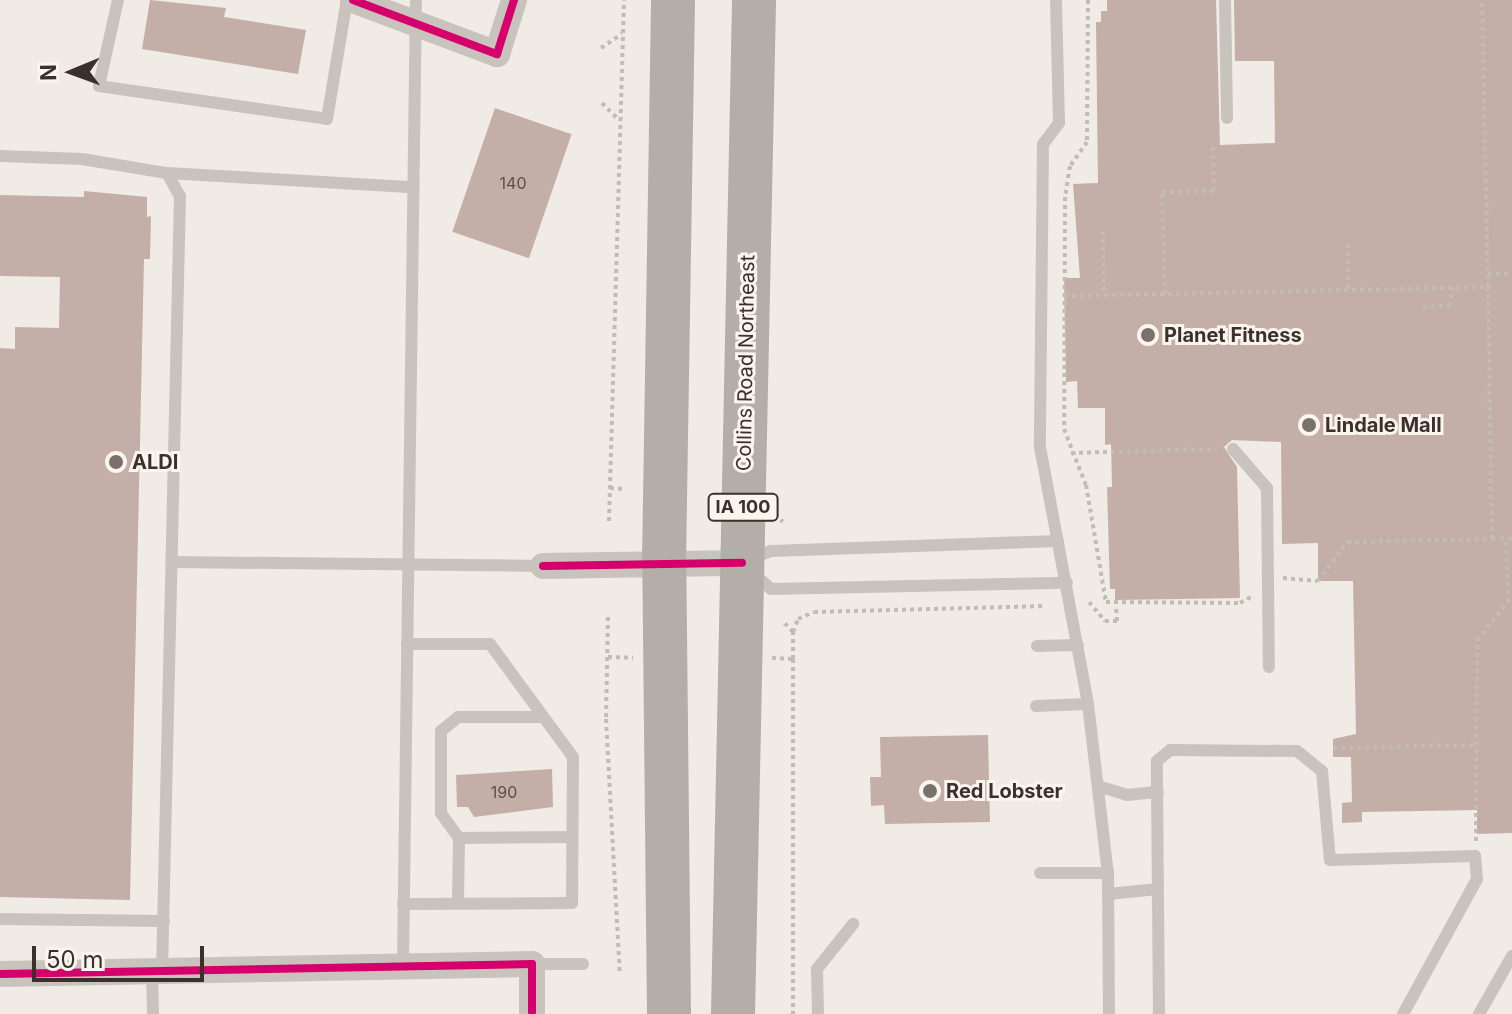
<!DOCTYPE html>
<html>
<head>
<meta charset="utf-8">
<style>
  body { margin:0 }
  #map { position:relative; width:1512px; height:1014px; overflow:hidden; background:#f0ebe5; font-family:Inter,sans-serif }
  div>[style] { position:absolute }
  .building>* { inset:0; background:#c3afa7; transform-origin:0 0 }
  .path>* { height:4px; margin-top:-2px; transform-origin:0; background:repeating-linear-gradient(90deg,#c2bbb6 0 4px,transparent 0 8px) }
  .service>* { height:12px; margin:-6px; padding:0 6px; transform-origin:6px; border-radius:6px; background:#c9c3be }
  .minor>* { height:26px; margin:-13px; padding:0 13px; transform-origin:13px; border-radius:13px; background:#c9c3be }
  .trunk>* { height:44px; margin:-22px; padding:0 22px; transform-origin:22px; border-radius:22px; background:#b4aea8 }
  .cycleway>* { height:8px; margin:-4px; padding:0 4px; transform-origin:4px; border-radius:4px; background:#d6006c }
  .dots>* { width:22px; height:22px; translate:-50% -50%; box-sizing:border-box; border:4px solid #fbf5ee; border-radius:50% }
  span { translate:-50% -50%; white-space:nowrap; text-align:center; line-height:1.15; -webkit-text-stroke:6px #fbf5ee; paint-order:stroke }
  .number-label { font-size:16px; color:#5d504a }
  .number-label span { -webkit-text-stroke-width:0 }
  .shield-label span { padding:2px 6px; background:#fbf5ee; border:2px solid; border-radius:6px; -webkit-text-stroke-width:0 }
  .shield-label { font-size:18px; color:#3b302b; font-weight:700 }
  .poi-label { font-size:20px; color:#3b302b; font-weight:700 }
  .left { translate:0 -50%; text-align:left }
  .street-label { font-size:20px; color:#3b302b }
  .north { position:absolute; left:32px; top:32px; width:80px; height:80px; -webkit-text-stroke:6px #fbf5ee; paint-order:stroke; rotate:269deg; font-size:22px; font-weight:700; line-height:32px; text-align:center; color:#3b302b }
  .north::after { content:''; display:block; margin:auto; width:28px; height:36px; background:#3b302b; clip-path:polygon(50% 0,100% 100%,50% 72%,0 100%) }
  .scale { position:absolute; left:32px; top:946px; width:172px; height:36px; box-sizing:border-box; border:4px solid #3b302b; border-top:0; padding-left:10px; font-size:24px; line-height:28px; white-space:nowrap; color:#3b302b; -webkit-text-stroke:6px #fbf5ee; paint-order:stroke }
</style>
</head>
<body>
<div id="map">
  <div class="building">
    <i style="clip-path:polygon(150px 0,226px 8px,224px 17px,306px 30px,298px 74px,142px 49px)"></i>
    <i style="clip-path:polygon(1107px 0,1216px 0,1220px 145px,1275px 143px,1274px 61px,1235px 61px,1234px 0,1512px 0,1512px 833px,1477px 834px,1477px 810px,1362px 812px,1362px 822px,1342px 823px,1342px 803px,1352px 802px,1351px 757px,1333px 757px,1333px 739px,1356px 734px,1353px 581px,1318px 581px,1318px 543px,1282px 544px,1281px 442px,1232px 440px,1224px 447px,1237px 467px,1240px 598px,1115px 600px,1115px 589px,1110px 589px,1107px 487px,1112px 487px,1111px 444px,1105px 445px,1105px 408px,1078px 408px,1077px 381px,1066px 382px,1064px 278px,1080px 278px,1073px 184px,1098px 183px,1096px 22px,1101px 22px,1101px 11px,1107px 11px)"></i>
    <i style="left:495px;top:108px;width:81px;height:131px;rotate:19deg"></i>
    <i style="clip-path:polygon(84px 191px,147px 197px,147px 217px,151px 216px,150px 259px,144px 259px,130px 900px,0 897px,0 348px,15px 349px,15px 327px,59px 328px,60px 277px,0 276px,0 195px,84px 197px)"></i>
    <i style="clip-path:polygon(988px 735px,990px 822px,885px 824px,884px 805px,871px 806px,870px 777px,881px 777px,880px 737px)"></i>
    <i style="clip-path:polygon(552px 769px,553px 807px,474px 817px,468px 807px,457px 807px,456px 775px)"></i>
  </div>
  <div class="path">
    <i style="left:1088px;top:0;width:142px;rotate:90.4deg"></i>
    <i style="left:1087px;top:142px;width:29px;rotate:125deg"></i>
    <i style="left:1070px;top:166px;width:31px;rotate:99deg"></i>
    <i style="left:1065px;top:197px;width:232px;rotate:90.2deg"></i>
    <i style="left:1064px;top:429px;width:60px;rotate:68.6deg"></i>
    <i style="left:1086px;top:485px;width:119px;rotate:80.3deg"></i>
    <i style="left:1106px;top:602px;width:134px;rotate:0.4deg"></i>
    <i style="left:1240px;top:603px;width:13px;rotate:-29deg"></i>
    <i style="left:601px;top:48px;width:25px;rotate:-34deg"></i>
    <i style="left:602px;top:103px;width:24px;rotate:45deg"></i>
    <i style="left:1103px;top:231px;width:64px;rotate:89.1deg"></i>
    <i style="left:1348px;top:244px;width:46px;rotate:90deg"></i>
    <i style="left:1488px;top:274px;width:24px"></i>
    <i style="left:1488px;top:287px;width:252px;rotate:89.1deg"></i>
    <i style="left:1492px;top:539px;width:20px;rotate:-3deg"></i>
    <i style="left:1165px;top:294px;width:102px;rotate:-91.7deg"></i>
    <i style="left:1162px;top:192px;width:52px;rotate:-1.1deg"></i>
    <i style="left:1214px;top:191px;width:46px;rotate:-91.2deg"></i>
    <i style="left:1064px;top:296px;width:424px;rotate:-1.2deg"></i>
    <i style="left:1488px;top:287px;width:287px;rotate:-91.2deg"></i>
    <i style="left:1423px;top:307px;width:26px;rotate:-2deg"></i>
    <i style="left:1449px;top:306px;width:18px;rotate:-77deg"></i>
    <i style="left:1071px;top:453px;width:146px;rotate:-1.6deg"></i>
    <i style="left:610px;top:488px;width:14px;rotate:4deg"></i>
    <i style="left:775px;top:514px;width:11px;rotate:45deg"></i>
    <i style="left:609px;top:521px;width:521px;rotate:-88.35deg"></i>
    <i style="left:1283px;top:578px;width:35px;rotate:5deg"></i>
    <i style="left:1318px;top:581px;width:49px;rotate:-53.4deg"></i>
    <i style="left:1347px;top:542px;width:145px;rotate:-1.2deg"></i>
    <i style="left:1089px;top:602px;width:25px;rotate:50deg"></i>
    <i style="left:1105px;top:621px;width:12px"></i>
    <i style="left:1117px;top:621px;width:14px;rotate:-94deg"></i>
    <i style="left:608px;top:617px;width:102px;rotate:91.1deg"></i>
    <i style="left:606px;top:719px;width:256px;rotate:86.9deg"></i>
    <i style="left:793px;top:632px;width:14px;rotate:-69deg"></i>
    <i style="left:798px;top:619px;width:17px;rotate:-24deg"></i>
    <i style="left:814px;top:612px;width:231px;rotate:-1.5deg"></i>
    <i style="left:608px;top:657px;width:25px;rotate:2deg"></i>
    <i style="left:772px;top:658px;width:21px;rotate:3deg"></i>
    <i style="left:793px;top:659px;width:27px;rotate:-90deg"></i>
    <i style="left:793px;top:632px;width:16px;rotate:-133deg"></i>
    <i style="left:793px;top:659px;width:355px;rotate:90deg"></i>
    <i style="left:1333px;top:748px;width:144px;rotate:-1.2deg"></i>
    <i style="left:1476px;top:841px;width:201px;rotate:-89.7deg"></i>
    <i style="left:1477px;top:640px;width:49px;rotate:-50.8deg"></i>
    <i style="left:1508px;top:602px;width:64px;rotate:-91.8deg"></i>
  </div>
  <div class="service">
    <i style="left:118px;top:0;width:88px;rotate:102.5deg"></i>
    <i style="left:99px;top:86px;width:230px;rotate:8.2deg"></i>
    <i style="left:327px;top:119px;width:121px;rotate:-80.5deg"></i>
    <i style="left:1056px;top:0;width:123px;rotate:88.6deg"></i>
    <i style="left:1059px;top:123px;width:26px;rotate:127deg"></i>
    <i style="left:1043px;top:144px;width:303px;rotate:90.6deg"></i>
    <i style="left:1040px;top:447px;width:261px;rotate:79.4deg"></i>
    <i style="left:1088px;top:704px;width:170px;rotate:83.3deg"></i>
    <i style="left:1108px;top:873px;width:141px;rotate:89.6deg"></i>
    <i style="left:1225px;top:0;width:118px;rotate:89deg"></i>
    <i style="left:0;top:156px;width:82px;rotate:2.1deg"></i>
    <i style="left:82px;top:159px;width:86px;rotate:9.4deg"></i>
    <i style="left:167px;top:173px;width:26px;rotate:61deg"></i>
    <i style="left:180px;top:196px;width:774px;rotate:91.33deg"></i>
    <i style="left:167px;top:173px;width:246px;rotate:3.3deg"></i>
    <i style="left:1233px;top:449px;width:52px;rotate:48.9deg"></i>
    <i style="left:1267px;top:488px;width:179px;rotate:89.4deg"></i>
    <i style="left:751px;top:559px;width:22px;rotate:-22deg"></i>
    <i style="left:771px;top:551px;width:287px;rotate:-2deg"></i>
    <i style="left:172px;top:562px;width:371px;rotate:0.6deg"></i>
    <i style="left:751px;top:571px;width:27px;rotate:42deg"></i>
    <i style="left:771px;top:589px;width:296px;rotate:-1.2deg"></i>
    <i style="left:1037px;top:646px;width:41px;rotate:-1.4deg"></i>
    <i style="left:1036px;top:706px;width:52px;rotate:-2.2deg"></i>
    <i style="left:1098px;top:786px;width:30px;rotate:17deg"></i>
    <i style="left:1127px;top:795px;width:31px;rotate:-6deg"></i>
    <i style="left:459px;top:838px;width:113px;rotate:-0.5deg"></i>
    <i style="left:1040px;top:873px;width:68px"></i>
    <i style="left:1108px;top:894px;width:50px;rotate:-5.7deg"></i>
    <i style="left:458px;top:903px;width:65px;rotate:-89.1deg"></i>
    <i style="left:459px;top:838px;width:31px;rotate:-126deg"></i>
    <i style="left:441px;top:813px;width:82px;rotate:-90deg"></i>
    <i style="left:441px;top:731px;width:22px;rotate:-39deg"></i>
    <i style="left:458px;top:717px;width:85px"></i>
    <i style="left:403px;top:904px;width:169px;rotate:-0.3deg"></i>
    <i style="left:572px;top:903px;width:146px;rotate:-89.6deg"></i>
    <i style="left:573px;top:757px;width:140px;rotate:-126.3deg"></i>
    <i style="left:490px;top:644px;width:83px;rotate:180deg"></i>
    <i style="left:0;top:919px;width:164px;rotate:0.7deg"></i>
    <i style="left:403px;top:964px;width:964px;rotate:-89.23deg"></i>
    <i style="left:532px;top:964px;width:51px"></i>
    <i style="left:152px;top:970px;width:44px;rotate:88.7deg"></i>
    <i style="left:818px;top:1014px;width:45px;rotate:-91.3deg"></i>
    <i style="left:817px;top:969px;width:58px;rotate:-51.3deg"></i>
    <i style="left:1159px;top:1014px;width:253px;rotate:-90.5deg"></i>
    <i style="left:1157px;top:761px;width:17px;rotate:-40deg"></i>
    <i style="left:1170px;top:750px;width:127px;rotate:0.5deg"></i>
    <i style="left:1297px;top:751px;width:32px;rotate:39deg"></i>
    <i style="left:1322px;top:771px;width:89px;rotate:84.9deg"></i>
    <i style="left:1330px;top:860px;width:145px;rotate:-1.6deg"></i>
    <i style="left:1475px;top:856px;width:23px;rotate:85deg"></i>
    <i style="left:1477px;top:879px;width:154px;rotate:118.7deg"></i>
    <i style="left:1479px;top:1014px;width:67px;rotate:-60.4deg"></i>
  </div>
  <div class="minor">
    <i style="left:353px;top:0;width:154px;rotate:20.6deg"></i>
    <i style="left:497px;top:54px;width:57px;rotate:-72.5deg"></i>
    <i style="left:543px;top:566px;width:199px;rotate:-0.9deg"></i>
    <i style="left:0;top:974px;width:532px;rotate:-1.08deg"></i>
    <i style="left:532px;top:964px;width:48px;rotate:90deg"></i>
  </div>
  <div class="trunk">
    <i style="left:669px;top:1014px;width:451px;rotate:-90.6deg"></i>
    <i style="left:664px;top:563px;width:563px;rotate:-89.08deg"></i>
    <i style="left:733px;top:1014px;width:1014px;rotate:-88.81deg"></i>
  </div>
  <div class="cycleway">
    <i style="left:353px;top:0;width:154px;rotate:20.6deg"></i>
    <i style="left:497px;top:54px;width:57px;rotate:-72.5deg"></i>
    <i style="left:543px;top:566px;width:199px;rotate:-0.9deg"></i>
    <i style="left:0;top:974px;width:532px;rotate:-1.08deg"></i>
    <i style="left:532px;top:964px;width:48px;rotate:90deg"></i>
  </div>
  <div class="dots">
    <i style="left:1148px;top:335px;background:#7a716c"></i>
    <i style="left:1309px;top:425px;background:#7a716c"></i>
    <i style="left:116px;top:462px;background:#7a716c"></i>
    <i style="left:930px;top:791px;background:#7a716c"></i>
  </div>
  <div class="number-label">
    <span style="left:513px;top:183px">140</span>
    <span style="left:504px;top:792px">190</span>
  </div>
  <div class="shield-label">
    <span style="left:743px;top:507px">IA 100</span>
  </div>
  <div class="poi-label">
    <span class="left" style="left:1164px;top:335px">Planet Fitness</span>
    <span class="left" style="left:1325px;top:425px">Lindale Mall</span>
    <span class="left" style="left:132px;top:462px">ALDI</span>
    <span class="left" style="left:946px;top:791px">Red Lobster</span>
  </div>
  <div class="street-label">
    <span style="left:746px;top:363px;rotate:-89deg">Collins Road Northeast</span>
  </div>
  <div class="north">N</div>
  <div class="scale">50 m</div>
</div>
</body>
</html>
